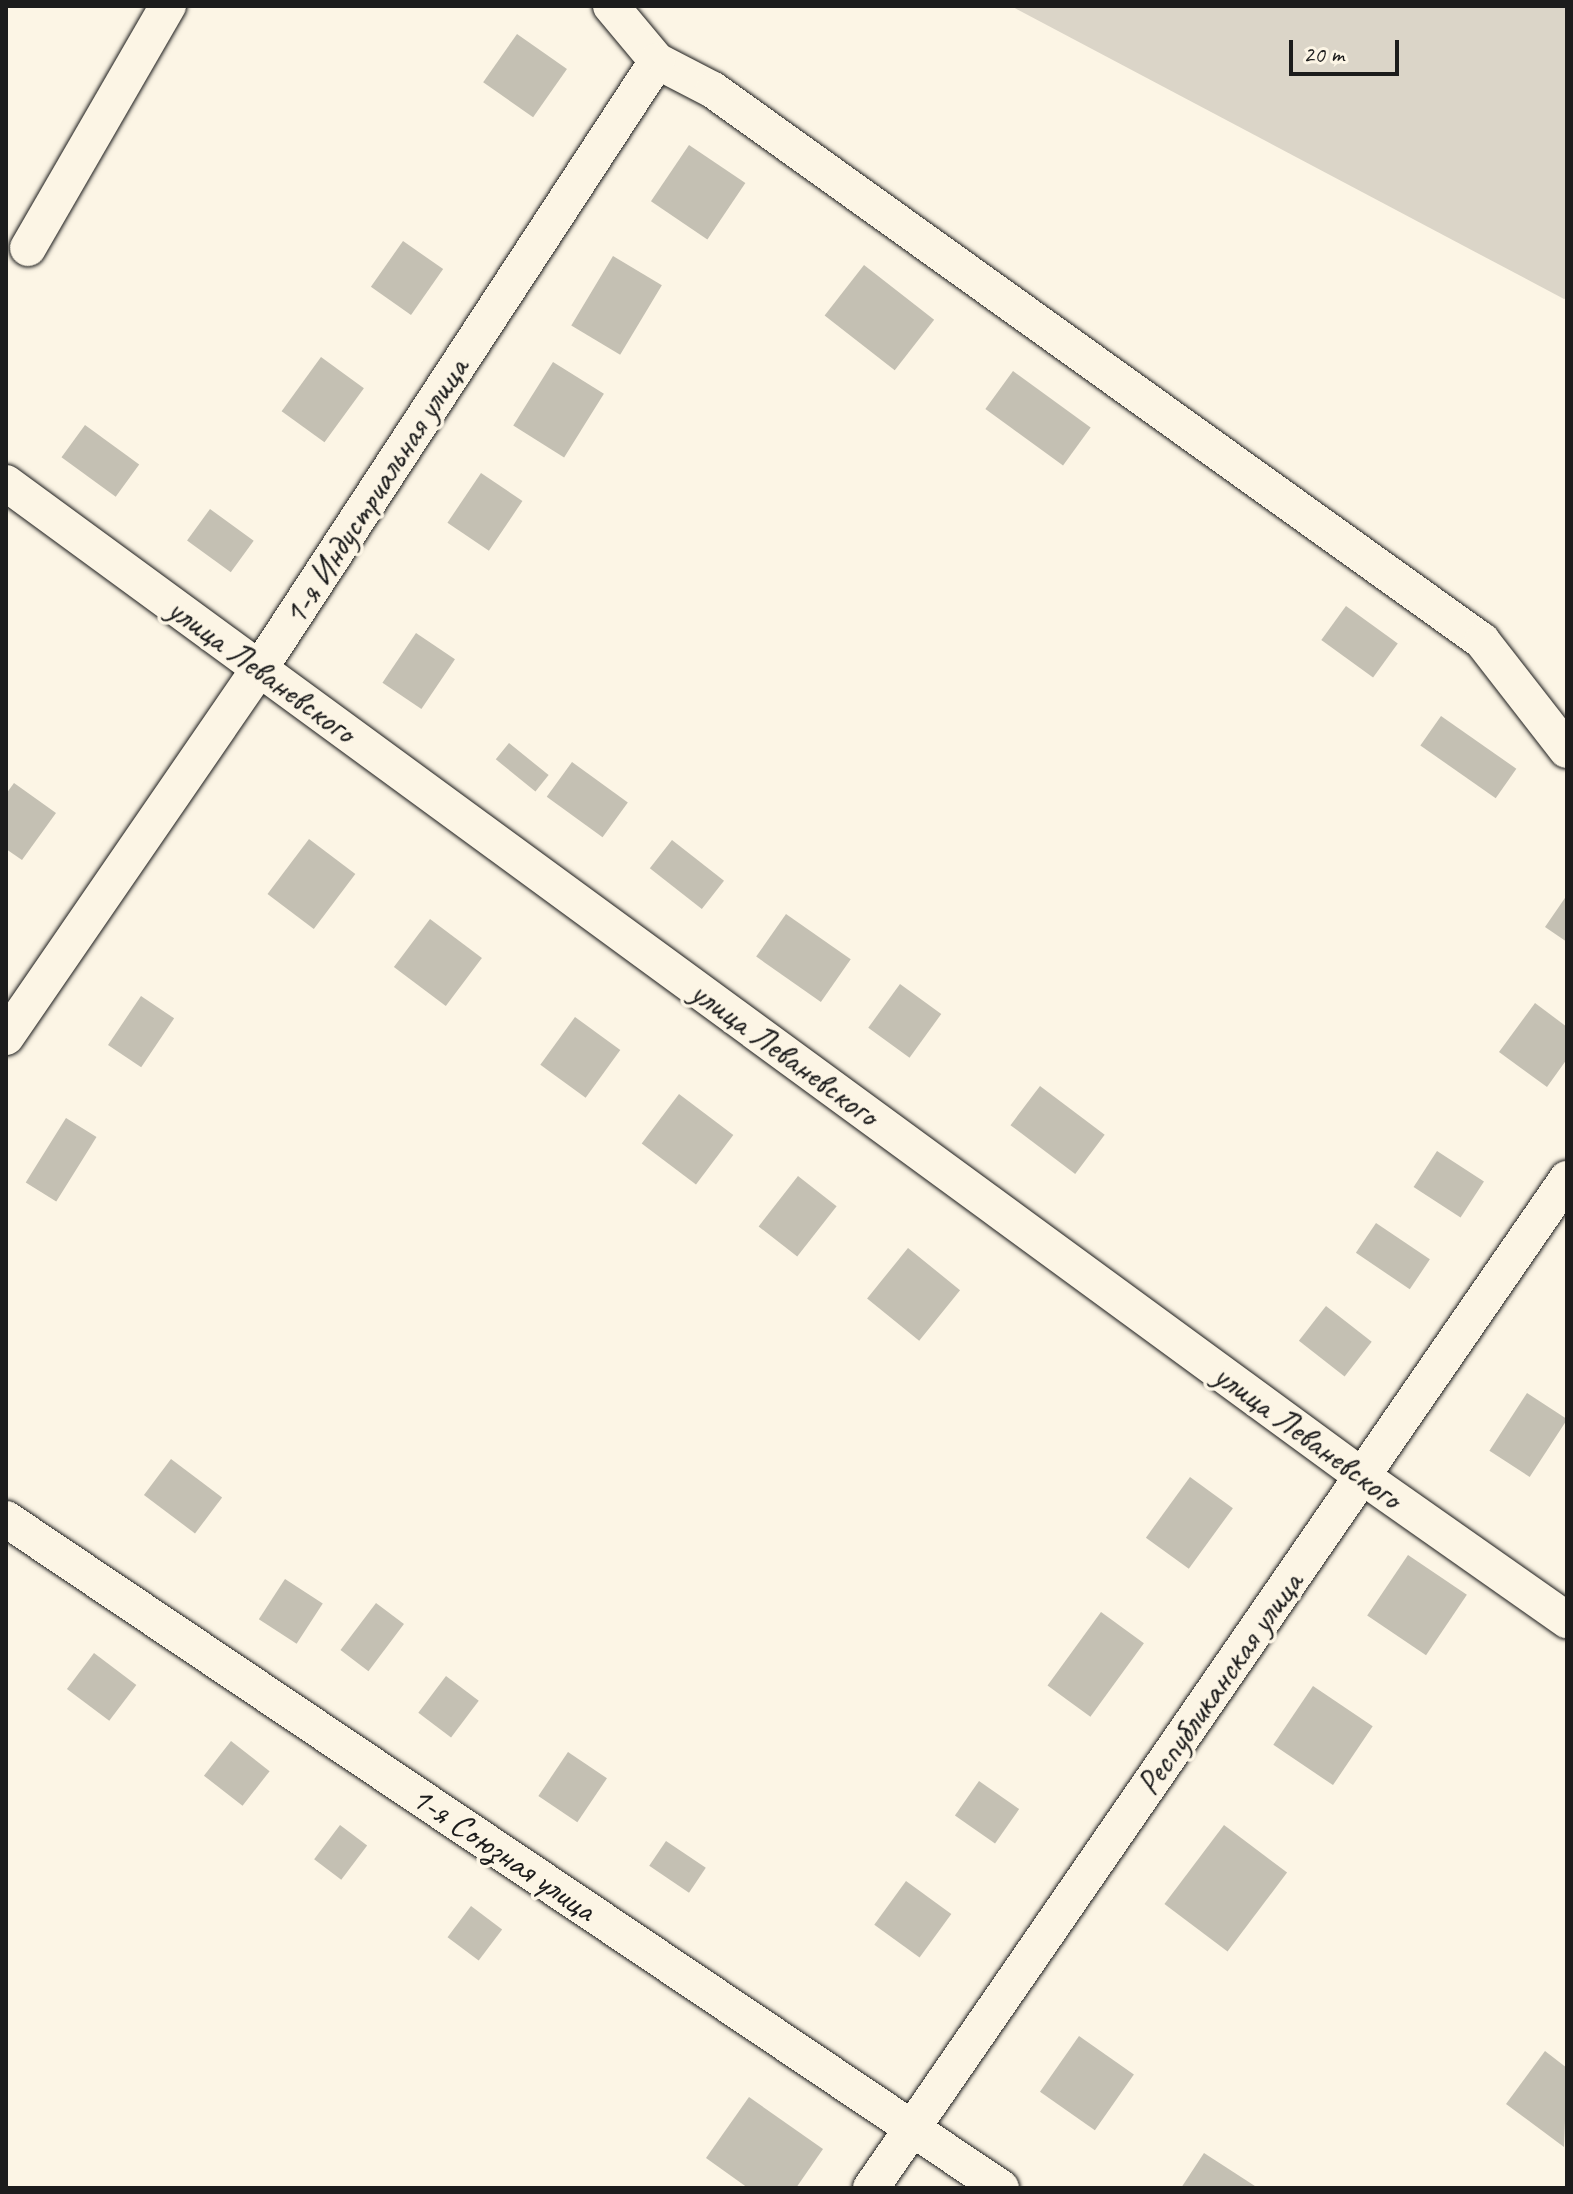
<!DOCTYPE html>
<html>
<head>
<meta charset="utf-8">
<style>
  body { margin:0 }
  #map { position:relative; width:1573px; height:2194px; overflow:hidden; background:#fcf5e5; font-family:Caveat,sans-serif }
  div>[style] { position:absolute }
  .green>* { inset:0; background:#dbd5c8 }
  .building>* { inset:0; background:#c4c0b3; transform-origin:0 0 }
  .roads { filter:drop-shadow(0 0 2px #1c1c1c) drop-shadow(0 0 2px #1c1c1c) }
  .minor>* { height:36px; margin:-18px; padding:0 18px; transform-origin:18px; border-radius:18px; background:#fcf5e5 }
  span { translate:-50% -50%; white-space:nowrap; text-align:center; line-height:1.15; -webkit-text-stroke:7px #fcf5e5; paint-order:stroke }
  .street-label { font-size:34px; color:#1c1c1c }
  .frame { position:absolute; inset:0; border:8px solid #1c1c1c; pointer-events:none }
  .scale { position:absolute; left:1289px; top:40px; width:110px; height:36px; box-sizing:border-box; border:4px solid #1c1c1c; border-top:0; padding-left:10px; font-size:24px; line-height:28px; white-space:nowrap; color:#1c1c1c; -webkit-text-stroke:6px #fcf5e5; paint-order:stroke }
</style>
</head>
<body>
<div id="map">
  <div class="green">
    <i style="clip-path:polygon(1011px 6px,1567px 6px,1567px 298px,1564px 299px)"></i>
  </div>
  <div class="building">
    <i style="left:517px;top:34px;width:61px;height:59px;rotate:35deg"></i>
    <i style="left:689px;top:145px;width:68px;height:68px;rotate:34deg"></i>
    <i style="left:403px;top:241px;width:49px;height:56px;rotate:35deg"></i>
    <i style="left:613px;top:256px;width:57px;height:81px;rotate:31deg"></i>
    <i style="left:864px;top:265px;width:89px;height:64px;rotate:38deg"></i>
    <i style="left:321px;top:357px;width:53px;height:67px;rotate:36deg"></i>
    <i style="left:553px;top:362px;width:60px;height:75px;rotate:32deg"></i>
    <i style="left:1013px;top:371px;width:96px;height:47px;rotate:36deg"></i>
    <i style="left:85px;top:425px;width:67px;height:40px;rotate:36deg"></i>
    <i style="left:481px;top:473px;width:50px;height:60px;rotate:34deg"></i>
    <i style="left:210px;top:509px;width:54px;height:39px;rotate:36deg"></i>
    <i style="left:1346px;top:606px;width:64px;height:42px;rotate:36deg"></i>
    <i style="left:416px;top:633px;width:47px;height:60px;rotate:34deg"></i>
    <i style="left:1441px;top:716px;width:92px;height:36px;rotate:35deg"></i>
    <i style="left:509px;top:743px;width:51px;height:21px;rotate:39deg"></i>
    <i style="left:572px;top:762px;width:69px;height:43px;rotate:36deg"></i>
    <i style="clip-path:polygon(14px 783px,56px 813px,22px 860px,6px 849px,6px 794px)"></i>
    <i style="left:309px;top:839px;width:58px;height:69px;rotate:37deg"></i>
    <i style="left:672px;top:840px;width:66px;height:36px;rotate:38deg"></i>
    <i style="clip-path:polygon(1567px 895px,1567px 942px,1545px 927px)"></i>
    <i style="left:786px;top:914px;width:79px;height:52px;rotate:35deg"></i>
    <i style="left:430px;top:919px;width:65px;height:60px;rotate:37deg"></i>
    <i style="left:900px;top:984px;width:51px;height:54px;rotate:36deg"></i>
    <i style="left:141px;top:996px;width:40px;height:59px;rotate:34deg"></i>
    <i style="clip-path:polygon(1535px 1003px,1567px 1027px,1567px 1059px,1547px 1087px,1499px 1052px)"></i>
    <i style="left:575px;top:1017px;width:56px;height:59px;rotate:36deg"></i>
    <i style="left:1040px;top:1086px;width:81px;height:49px;rotate:37deg"></i>
    <i style="left:679px;top:1094px;width:68px;height:62px;rotate:37deg"></i>
    <i style="left:66px;top:1118px;width:36px;height:76px;rotate:32deg"></i>
    <i style="left:1437px;top:1151px;width:56px;height:43px;rotate:33deg"></i>
    <i style="left:798px;top:1176px;width:49px;height:64px;rotate:38deg"></i>
    <i style="left:1376px;top:1223px;width:65px;height:36px;rotate:34deg"></i>
    <i style="left:908px;top:1248px;width:67px;height:65px;rotate:39deg"></i>
    <i style="left:1326px;top:1306px;width:58px;height:44px;rotate:38deg"></i>
    <i style="left:1527px;top:1393px;width:48px;height:69px;rotate:33deg"></i>
    <i style="left:171px;top:1459px;width:64px;height:45px;rotate:37deg"></i>
    <i style="left:1190px;top:1477px;width:53px;height:75px;rotate:36deg"></i>
    <i style="left:1408px;top:1555px;width:71px;height:73px;rotate:34deg"></i>
    <i style="left:285px;top:1579px;width:45px;height:48px;rotate:33deg"></i>
    <i style="left:376px;top:1603px;width:35px;height:59px;rotate:37deg"></i>
    <i style="left:1101px;top:1612px;width:53px;height:91px;rotate:36deg"></i>
    <i style="left:94px;top:1653px;width:53px;height:45px;rotate:37deg"></i>
    <i style="left:446px;top:1676px;width:41px;height:46px;rotate:37deg"></i>
    <i style="left:1313px;top:1686px;width:72px;height:71px;rotate:34deg"></i>
    <i style="left:231px;top:1741px;width:49px;height:44px;rotate:38deg"></i>
    <i style="left:568px;top:1752px;width:47px;height:53px;rotate:34deg"></i>
    <i style="left:979px;top:1781px;width:49px;height:42px;rotate:35deg"></i>
    <i style="left:340px;top:1825px;width:34px;height:43px;rotate:37deg"></i>
    <i style="left:1224px;top:1825px;width:79px;height:99px;rotate:37deg"></i>
    <i style="left:666px;top:1841px;width:48px;height:30px;rotate:34deg"></i>
    <i style="left:906px;top:1881px;width:56px;height:54px;rotate:36deg"></i>
    <i style="left:471px;top:1906px;width:39px;height:39px;rotate:37deg"></i>
    <i style="left:1079px;top:2036px;width:67px;height:68px;rotate:35deg"></i>
    <i style="clip-path:polygon(1545px 2051px,1567px 2068px,1564px 2147px,1506px 2104px)"></i>
    <i style="clip-path:polygon(749px 2097px,823px 2149px,796px 2188px,748px 2188px,706px 2158px)"></i>
    <i style="clip-path:polygon(1204px 2153px,1258px 2188px,1181px 2188px)"></i>
  </div>
  <div class="roads">
    <div class="minor">
      <i style="left:611px;top:6px;width:72px;rotate:50.1deg"></i>
      <i style="left:657px;top:61px;width:63px;rotate:27.4deg"></i>
      <i style="left:713px;top:90px;width:946px;rotate:35.62deg"></i>
      <i style="left:1482px;top:641px;width:138px;rotate:52.1deg"></i>
      <i style="left:28px;top:248px;width:280px;rotate:-60deg"></i>
      <i style="left:6px;top:483px;width:1681px;rotate:36.22deg"></i>
      <i style="left:1362px;top:1476px;width:251px;rotate:35.1deg"></i>
      <i style="left:6px;top:1037px;width:448px;rotate:-55.5deg"></i>
      <i style="left:260px;top:668px;width:725px;rotate:-56.81deg"></i>
      <i style="left:6px;top:1519px;width:1199px;rotate:33.92deg"></i>
      <i style="left:871px;top:2188px;width:1226px;rotate:-55.4deg"></i>
    </div>
  </div>
  <div class="street-label">
    <span style="left:375px;top:491px;rotate:-57deg">1-я Индустриальная улица</span>
    <span style="left:262px;top:670px;rotate:36deg">улица Леваневского</span>
    <span style="left:785px;top:1053px;rotate:36deg">улица Леваневского</span>
    <span style="left:1308px;top:1436px;rotate:36deg">улица Леваневского</span>
    <span style="left:1219px;top:1683px;rotate:-55deg">Республиканская улица</span>
    <span style="left:504px;top:1853px;rotate:34deg">1-я Союзная улица</span>
  </div>
  <div class="frame"></div>
  <div class="scale">20 m</div>
</div>
</body>
</html>
